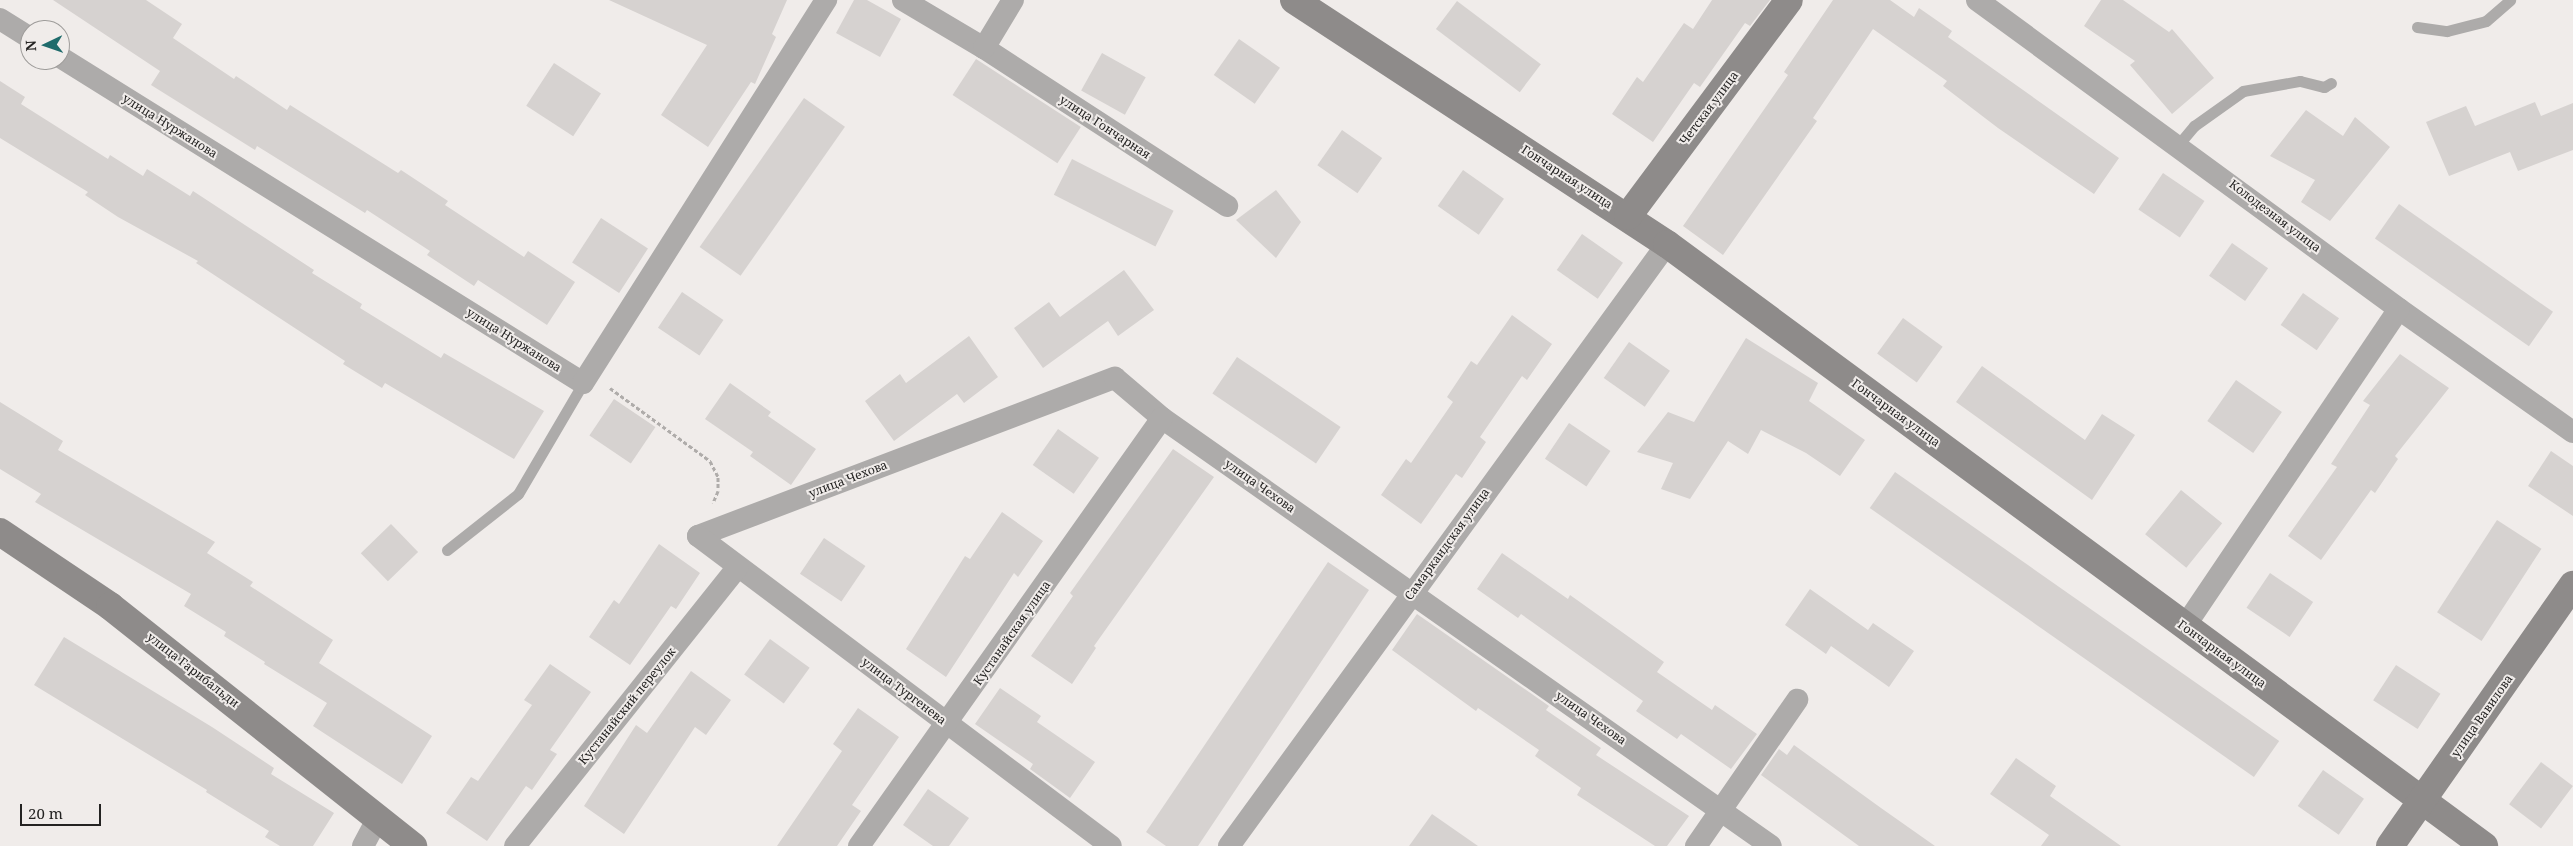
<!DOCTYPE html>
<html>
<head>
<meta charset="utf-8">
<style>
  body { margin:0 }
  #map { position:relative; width:2573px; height:846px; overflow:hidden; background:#f0ecea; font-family:"Noto Serif",serif }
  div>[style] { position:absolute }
  .building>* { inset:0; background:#d6d2d0; transform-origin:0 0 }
  .path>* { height:3px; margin-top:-1.5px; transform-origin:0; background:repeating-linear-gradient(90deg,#afacaa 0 4px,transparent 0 6.5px) }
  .lane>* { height:11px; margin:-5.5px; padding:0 5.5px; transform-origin:5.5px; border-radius:5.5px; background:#adabaa }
  .street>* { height:22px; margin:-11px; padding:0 11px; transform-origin:11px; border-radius:11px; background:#adabaa }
  .secondary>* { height:28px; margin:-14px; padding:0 14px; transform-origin:14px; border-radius:14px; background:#8e8b8a }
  span { translate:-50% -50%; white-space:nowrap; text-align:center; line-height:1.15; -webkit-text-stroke:4px #f0ecea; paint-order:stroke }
  .street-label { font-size:12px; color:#242322 }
  .north { position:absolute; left:20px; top:20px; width:50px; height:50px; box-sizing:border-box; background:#f0ecea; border:1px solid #9e9c9a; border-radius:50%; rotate:267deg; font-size:14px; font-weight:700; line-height:20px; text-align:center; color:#242322 }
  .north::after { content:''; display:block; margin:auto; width:18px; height:22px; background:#1f6b6b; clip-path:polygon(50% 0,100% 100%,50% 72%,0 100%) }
  .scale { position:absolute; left:20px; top:804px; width:81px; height:22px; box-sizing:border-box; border:2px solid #242322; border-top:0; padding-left:6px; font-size:15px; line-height:18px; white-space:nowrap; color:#242322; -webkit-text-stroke:4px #f0ecea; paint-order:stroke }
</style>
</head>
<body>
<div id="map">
  <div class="building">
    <i style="clip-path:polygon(53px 0,146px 0,182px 24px,173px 38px,234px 79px,236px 76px,287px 110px,290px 105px,398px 173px,401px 170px,448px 201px,445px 205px,524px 257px,528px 251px,575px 282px,547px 325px,478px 280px,474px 286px,427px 255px,430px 251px,367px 210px,365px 213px,257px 146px,255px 150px,151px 85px,160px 71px)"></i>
    <i style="clip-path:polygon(609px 0,787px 0,772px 34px,776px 37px,755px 84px,751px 82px,708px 147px,661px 115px,707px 45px)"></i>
    <i style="clip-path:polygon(854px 0,867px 0,901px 19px,880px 57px,836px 33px)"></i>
    <i style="clip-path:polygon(1712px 0,1770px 0,1750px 26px,1745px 23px,1700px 87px,1694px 83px,1653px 142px,1612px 114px,1637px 77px,1643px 82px,1684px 23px,1693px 29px)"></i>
    <i style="clip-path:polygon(1833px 0,1890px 0,1914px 17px,1919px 8px,1952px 31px,1948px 37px,2119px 158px,2094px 194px,1998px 128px,1943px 86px,1947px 81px,1873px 29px,1813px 118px,1817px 121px,1723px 255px,1683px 226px,1788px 75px,1784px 72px)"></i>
    <i style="clip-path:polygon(2101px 0,2123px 0,2169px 32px,2172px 29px,2214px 78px,2172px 114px,2130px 65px,2135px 61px,2084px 26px)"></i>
    <i style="left:1457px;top:1px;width:105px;height:35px;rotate:37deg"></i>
    <i style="left:1239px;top:39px;width:50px;height:44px;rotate:35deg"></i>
    <i style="left:1102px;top:53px;width:50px;height:43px;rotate:29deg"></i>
    <i style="left:976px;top:59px;width:125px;height:43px;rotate:33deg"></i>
    <i style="left:554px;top:63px;width:56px;height:51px;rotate:33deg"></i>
    <i style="clip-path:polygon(0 81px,25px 97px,21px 104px,108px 159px,110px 155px,143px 176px,147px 169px,190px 196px,193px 191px,314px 270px,312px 273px,362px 304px,360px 308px,441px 358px,444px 353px,544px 411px,514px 459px,385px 383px,382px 388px,343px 364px,345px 361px,196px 263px,198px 261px,118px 217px,85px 195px,88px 192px,0 138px)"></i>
    <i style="left:804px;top:98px;width:50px;height:182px;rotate:35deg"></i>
    <i style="clip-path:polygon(2535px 102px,2541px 116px,2573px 103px,2573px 150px,2518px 171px,2510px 152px,2449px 176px,2426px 122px,2466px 106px,2475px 126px)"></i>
    <i style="clip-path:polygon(2306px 110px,2343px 136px,2355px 117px,2390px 147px,2330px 221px,2301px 202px,2315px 180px,2270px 156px)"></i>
    <i style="left:1342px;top:130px;width:49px;height:43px;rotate:35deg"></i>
    <i style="left:1072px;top:159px;width:114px;height:40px;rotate:27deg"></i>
    <i style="left:1463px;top:170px;width:50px;height:44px;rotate:35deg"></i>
    <i style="left:2163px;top:173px;width:50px;height:44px;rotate:34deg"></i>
    <i style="clip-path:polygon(1276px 190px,1301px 222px,1276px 258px,1236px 220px)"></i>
    <i style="left:2399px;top:204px;width:188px;height:42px;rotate:35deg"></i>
    <i style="left:601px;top:218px;width:56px;height:53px;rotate:33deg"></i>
    <i style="left:1582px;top:234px;width:50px;height:44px;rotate:35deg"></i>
    <i style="left:2232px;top:243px;width:44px;height:40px;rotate:35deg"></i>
    <i style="clip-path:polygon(1124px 270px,1154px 310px,1118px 336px,1108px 321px,1043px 368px,1014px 328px,1049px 302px,1060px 317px)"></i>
    <i style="left:682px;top:292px;width:50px;height:43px;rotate:34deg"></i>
    <i style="left:2303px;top:293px;width:44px;height:39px;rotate:35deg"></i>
    <i style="clip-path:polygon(1512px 315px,1552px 344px,1527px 380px,1522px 376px,1480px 437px,1486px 442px,1462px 478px,1456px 474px,1421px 524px,1381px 495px,1406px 459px,1411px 463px,1453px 402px,1447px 397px,1471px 361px,1477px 365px)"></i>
    <i style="left:1903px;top:318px;width:49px;height:44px;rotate:36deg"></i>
    <i style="clip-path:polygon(969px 336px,998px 377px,964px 403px,957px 394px,894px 441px,865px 401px,900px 374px,906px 383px)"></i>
    <i style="clip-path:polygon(1746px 338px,1818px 383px,1809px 401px,1865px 440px,1840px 476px,1806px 453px,1761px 430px,1748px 454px,1728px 441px,1690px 499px,1661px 489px,1673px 463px,1637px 452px,1668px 412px,1694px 422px)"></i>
    <i style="left:1629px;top:342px;width:50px;height:44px;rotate:35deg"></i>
    <i style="clip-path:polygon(2400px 354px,2449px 388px,2395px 456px,2398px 459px,2375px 493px,2371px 490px,2321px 560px,2288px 536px,2337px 467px,2331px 464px,2370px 405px,2363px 401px)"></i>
    <i style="left:1237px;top:357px;width:125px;height:44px;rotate:34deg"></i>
    <i style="clip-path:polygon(1982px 366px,2085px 440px,2102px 414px,2135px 435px,2092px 500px,1956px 402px)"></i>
    <i style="left:2236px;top:380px;width:56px;height:50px;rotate:35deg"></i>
    <i style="clip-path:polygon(730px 383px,771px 412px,768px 416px,816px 449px,791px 485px,750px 456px,753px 452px,705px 419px)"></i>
    <i style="left:614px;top:399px;width:50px;height:44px;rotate:34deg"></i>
    <i style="clip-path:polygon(0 402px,63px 441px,58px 450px,215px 542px,207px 553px,253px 582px,250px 586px,333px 640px,319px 663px,432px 736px,402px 784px,313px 726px,327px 703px,264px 664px,265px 662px,224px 636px,226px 632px,184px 606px,191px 594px,35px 502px,41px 494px,0 469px)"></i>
    <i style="left:1569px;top:423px;width:50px;height:43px;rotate:34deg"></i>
    <i style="left:1058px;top:429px;width:50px;height:44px;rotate:35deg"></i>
    <i style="clip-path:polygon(1173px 449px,1214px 477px,1094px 646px,1096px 648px,1072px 684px,1031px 656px,1073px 596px,1070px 593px)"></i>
    <i style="clip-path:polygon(2551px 451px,2573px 466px,2573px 516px,2528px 486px)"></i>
    <i style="left:1895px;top:472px;width:469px;height:44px;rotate:35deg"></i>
    <i style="left:2181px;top:490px;width:53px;height:57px;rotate:39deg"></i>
    <i style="clip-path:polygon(1002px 512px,1043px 541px,1018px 577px,1014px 573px,946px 677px,906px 649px,965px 556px,970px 559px)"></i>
    <i style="left:2497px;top:520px;width:53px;height:110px;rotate:33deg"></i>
    <i style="left:391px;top:524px;width:39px;height:42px;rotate:46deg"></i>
    <i style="left:824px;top:538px;width:50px;height:43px;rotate:34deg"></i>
    <i style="clip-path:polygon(659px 544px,700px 573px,676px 609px,671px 606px,630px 665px,589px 637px,614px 600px,619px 604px)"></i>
    <i style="clip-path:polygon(1502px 553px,1568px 599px,1570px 595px,1664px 662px,1657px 672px,1712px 710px,1715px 705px,1757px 734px,1731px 769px,1681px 734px,1677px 739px,1636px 711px,1643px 701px,1521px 614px,1518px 618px,1477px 589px)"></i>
    <i style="clip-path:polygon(1328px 562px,1369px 590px,1198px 846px,1166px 846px,1146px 832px)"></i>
    <i style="left:2270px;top:573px;width:52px;height:42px;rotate:34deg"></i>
    <i style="clip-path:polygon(1810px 589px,1868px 630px,1873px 623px,1914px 651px,1889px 687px,1831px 646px,1826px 654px,1785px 625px)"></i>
    <i style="clip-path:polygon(1417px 614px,1549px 706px,1546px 710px,1601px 748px,1596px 755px,1689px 816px,1667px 846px,1655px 846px,1577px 795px,1581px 788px,1535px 756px,1539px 750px,1478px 708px,1476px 711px,1392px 650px)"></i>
    <i style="clip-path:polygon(64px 637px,212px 727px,274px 768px,271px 774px,334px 813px,313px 846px,280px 846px,265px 837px,269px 831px,206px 792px,207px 790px,34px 685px)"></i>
    <i style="left:770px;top:639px;width:49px;height:44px;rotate:36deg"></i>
    <i style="clip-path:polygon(550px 664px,591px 692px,550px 750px,557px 754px,532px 790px,526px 786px,487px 841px,446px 813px,471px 777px,478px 781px,532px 705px,524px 700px)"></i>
    <i style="left:2396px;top:665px;width:53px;height:42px;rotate:33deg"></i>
    <i style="clip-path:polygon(691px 671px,731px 700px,706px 735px,695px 727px,624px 834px,584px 806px,636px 725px,647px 733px)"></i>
    <i style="clip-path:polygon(1000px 688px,1041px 716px,1037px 722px,1095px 762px,1070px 798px,1030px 769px,1033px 764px,975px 724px)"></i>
    <i style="clip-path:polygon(858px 708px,899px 737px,852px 805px,861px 811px,837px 846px,777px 846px,842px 751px,833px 744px)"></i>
    <i style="clip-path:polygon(1794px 745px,1881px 808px,1935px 846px,1859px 846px,1761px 775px,1779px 749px,1787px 755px)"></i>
    <i style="clip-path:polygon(2016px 758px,2056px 786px,2050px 796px,2121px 846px,2041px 846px,2049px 835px,1990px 794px)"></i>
    <i style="left:2541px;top:762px;width:40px;height:53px;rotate:37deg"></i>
    <i style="left:2323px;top:770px;width:50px;height:44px;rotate:35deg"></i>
    <i style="clip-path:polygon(928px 789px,969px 818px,949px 846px,933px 846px,903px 825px)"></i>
    <i style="clip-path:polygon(1432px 814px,1478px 846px,1409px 846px)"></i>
  </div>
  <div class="path">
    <i style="left:610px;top:388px;width:124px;rotate:36.1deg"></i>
    <i style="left:710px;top:461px;width:18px;rotate:63deg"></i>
    <i style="left:718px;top:477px;width:14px;rotate:90deg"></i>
    <i style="left:718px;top:491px;width:13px;rotate:113deg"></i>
  </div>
  <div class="lane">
    <i style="left:2417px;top:27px;width:30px;rotate:8deg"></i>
    <i style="left:2447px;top:31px;width:40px;rotate:-14.4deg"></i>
    <i style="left:2486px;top:21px;width:32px;rotate:-41deg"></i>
    <i style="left:2178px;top:145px;width:25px;rotate:-50deg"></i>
    <i style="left:2194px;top:126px;width:60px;rotate:-35.5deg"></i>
    <i style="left:2243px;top:91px;width:58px;rotate:-10deg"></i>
    <i style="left:2300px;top:81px;width:25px;rotate:14deg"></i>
    <i style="left:2324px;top:87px;width:8px;rotate:-30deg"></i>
    <i style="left:447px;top:550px;width:90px;rotate:-38.3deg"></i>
    <i style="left:518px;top:494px;width:129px;rotate:-59.6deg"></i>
  </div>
  <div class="street">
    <i style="left:903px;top:0;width:94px;rotate:30.7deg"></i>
    <i style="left:984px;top:48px;width:290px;rotate:33deg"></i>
    <i style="left:1977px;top:0;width:523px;rotate:36.21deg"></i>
    <i style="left:2399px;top:309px;width:213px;rotate:35.3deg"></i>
    <i style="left:0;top:19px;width:36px;rotate:32deg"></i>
    <i style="left:984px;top:48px;width:56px;rotate:-58.9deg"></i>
    <i style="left:60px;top:57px;width:616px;rotate:31.94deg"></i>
    <i style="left:583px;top:383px;width:454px;rotate:-57.6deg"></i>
    <i style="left:698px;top:536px;width:446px;rotate:-20.8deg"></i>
    <i style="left:1115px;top:378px;width:62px;rotate:40.4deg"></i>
    <i style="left:1162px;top:418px;width:744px;rotate:35.1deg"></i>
    <i style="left:698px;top:536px;width:516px;rotate:36.89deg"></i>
    <i style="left:2185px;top:626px;width:382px;rotate:-56deg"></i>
    <i style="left:363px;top:846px;width:30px;rotate:-62deg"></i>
    <i style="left:515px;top:846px;width:357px;rotate:-51.4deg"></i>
    <i style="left:859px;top:846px;width:524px;rotate:-54.7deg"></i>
    <i style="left:1229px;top:846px;width:744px;rotate:-53.96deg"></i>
    <i style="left:1696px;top:846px;width:178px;rotate:-55.3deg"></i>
  </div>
  <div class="secondary">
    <i style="left:1294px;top:0;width:446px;rotate:33.2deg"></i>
    <i style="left:1667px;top:244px;width:1015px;rotate:36.38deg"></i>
    <i style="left:1628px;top:216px;width:269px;rotate:-53.3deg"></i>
    <i style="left:0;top:532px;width:133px;rotate:33.9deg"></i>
    <i style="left:110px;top:606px;width:387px;rotate:38.4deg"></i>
    <i style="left:2390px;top:846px;width:319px;rotate:-55deg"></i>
  </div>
  <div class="street-label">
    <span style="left:1709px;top:108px;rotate:-53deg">Четская улица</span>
    <span style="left:170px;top:126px;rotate:32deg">улица Нуржанова</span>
    <span style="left:1105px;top:127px;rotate:33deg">улица Гончарная</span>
    <span style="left:1567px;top:177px;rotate:33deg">Гончарная улица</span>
    <span style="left:2275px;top:216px;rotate:37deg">Колодезная улица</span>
    <span style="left:514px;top:340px;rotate:32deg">улица Нуржанова</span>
    <span style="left:1896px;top:413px;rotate:36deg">Гончарная улица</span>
    <span style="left:848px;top:479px;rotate:-21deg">улица Чехова</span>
    <span style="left:1260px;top:486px;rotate:35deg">улица Чехова</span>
    <span style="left:1447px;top:544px;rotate:-54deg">Самаркандская улица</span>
    <span style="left:1012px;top:633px;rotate:-55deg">Кустанайская улица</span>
    <span style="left:2222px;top:654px;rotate:36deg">Гончарная улица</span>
    <span style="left:193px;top:670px;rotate:38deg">улица Гарибальди</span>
    <span style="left:904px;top:691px;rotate:37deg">улица Тургенева</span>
    <span style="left:627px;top:706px;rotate:-51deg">Кустанайский переулок</span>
    <span style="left:2482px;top:716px;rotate:-55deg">улица Вавилова</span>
    <span style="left:1591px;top:718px;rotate:35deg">улица Чехова</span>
  </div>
  <div class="north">N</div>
  <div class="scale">20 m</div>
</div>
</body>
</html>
